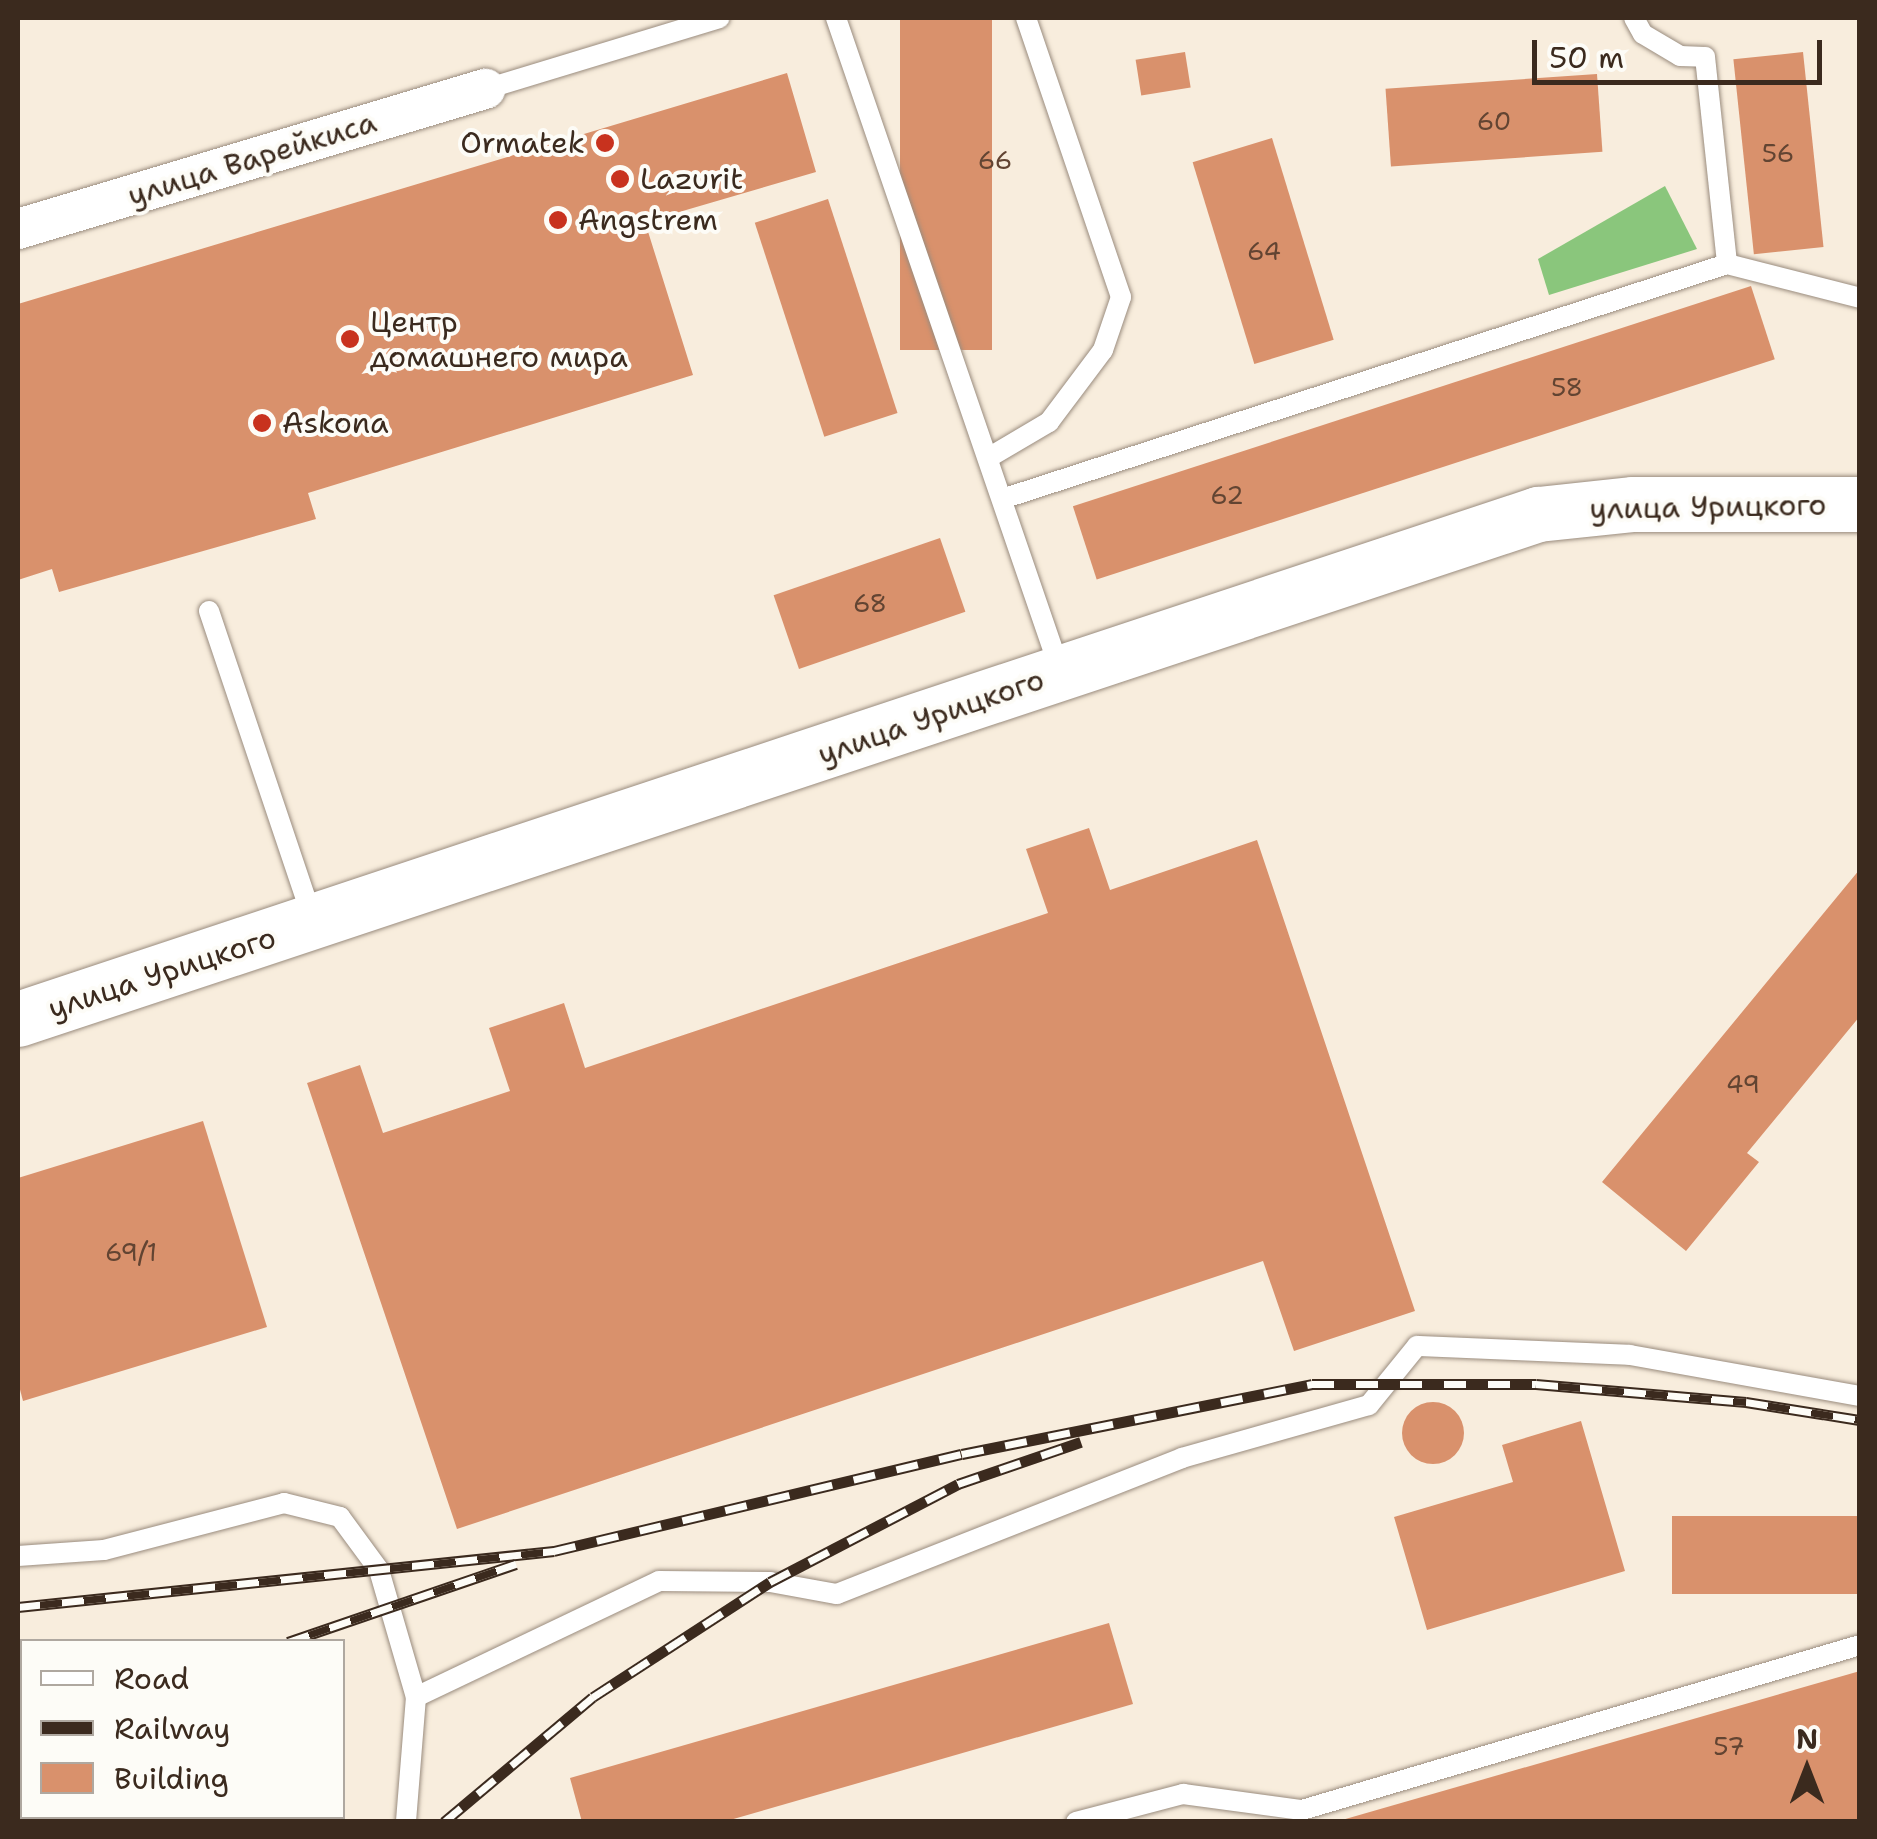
<!DOCTYPE html>
<html>
<head>
<meta charset="utf-8">
<style>
  body { margin:0 }
  #map { position:relative; width:1877px; height:1839px; overflow:hidden; background:#f8eddd; font-family:"Shantell Sans",sans-serif }
  div>[style] { position:absolute }
  .green>* { inset:0; background:#8ac67c }
  .building>* { inset:0; background:#d9916c; transform-origin:0 0 }
  .round { border-radius:50% }
  .roads { filter:drop-shadow(0 0 2px #9a8c7e) drop-shadow(0 0 2px #9a8c7e) }
  .lane>* { height:20px; margin:-10px; padding:0 10px; transform-origin:10px; border-radius:10px; background:#fff }
  .street>* { height:40px; margin:-20px; padding:0 20px; transform-origin:20px; border-radius:20px; background:#fff }
  .secondary>* { height:55px; margin:-27.5px; padding:0 27.5px; transform-origin:27.5px; border-radius:27.5px; background:#fff }
  .rail>* { height:11px; margin-top:-5.5px; transform-origin:0; background:repeating-linear-gradient(90deg,#fdfcf7 0 22px,#3b2a1e 0 44px); box-sizing:border-box; border-block:2px solid #3b2a1e }
  .dots>* { width:28px; height:28px; translate:-50% -50%; box-sizing:border-box; border:5px solid #fdfcf7; border-radius:50% }
  span { translate:-50% -50%; white-space:nowrap; text-align:center; line-height:1.15; -webkit-text-stroke:8px #fdfcf7; paint-order:stroke }
  .number-label { font-size:25px; color:#624432 }
  .number-label span { -webkit-text-stroke-width:0 }
  .poi-label { font-size:30px; color:#3b2a1e }
  .right { translate:-100% -50%; text-align:right }
  .left { translate:0 -50%; text-align:left }
  .street-label { font-size:30px; color:#3b2a1e }
  .frame { position:absolute; inset:0; border:20px solid #3b2a1e; pointer-events:none }
  .legend { position:absolute; left:20px; top:1639px; width:325px; height:180px; box-sizing:border-box; background:#fdfcf7; border:2px solid #afa8a0; margin:0; padding:12px 18px; list-style:none; font-size:30px; color:#3b2a1e }
  .legend li { display:flex; align-items:center; gap:20px; height:50px }
  .legend b { width:50px; border:2px solid #afa8a0 }
  .north { position:absolute; left:1757px; top:1719px; width:100px; height:100px; -webkit-text-stroke:8px #fdfcf7; paint-order:stroke; rotate:0deg; font-size:28px; font-weight:700; line-height:40px; text-align:center; color:#3b2a1e }
  .north::after { content:''; display:block; margin:auto; width:35px; height:45px; background:#3b2a1e; clip-path:polygon(50% 0,100% 100%,50% 72%,0 100%) }
  .scale { position:absolute; left:1532px; top:40px; width:290px; height:45px; box-sizing:border-box; border:5px solid #3b2a1e; border-top:0; padding-left:12px; font-size:30px; line-height:35px; white-space:nowrap; color:#3b2a1e; -webkit-text-stroke:8px #fdfcf7; paint-order:stroke }
</style>
</head>
<body>
<div id="map">
  <div class="green">
    <i style="clip-path:polygon(1665px 186px,1697px 249px,1549px 295px,1538px 259px)"></i>
  </div>
  <div class="building">
    <i style="left:900px;top:18px;width:92px;height:332px"></i>
    <i style="left:1185px;top:52px;width:36px;height:50px;rotate:81deg"></i>
    <i style="left:1803px;top:52px;width:196px;height:70px;rotate:84deg"></i>
    <i style="clip-path:polygon(787px 73px,816px 172px,645px 222px,693px 375px,308px 493px,316px 519px,59px 592px,52px 569px,18px 580px,18px 304px)"></i>
    <i style="left:1597px;top:74px;width:78px;height:212px;rotate:86deg"></i>
    <i style="left:1272px;top:138px;width:211px;height:83px;rotate:73deg"></i>
    <i style="left:828px;top:199px;width:225px;height:77px;rotate:72deg"></i>
    <i style="left:1751px;top:286px;width:77px;height:713px;rotate:72deg"></i>
    <i style="left:940px;top:538px;width:78px;height:176px;rotate:71deg"></i>
    <i style="clip-path:polygon(1089px 828px,1110px 890px,1257px 840px,1415px 1311px,1294px 1351px,1263px 1261px,457px 1529px,307px 1083px,360px 1065px,383px 1133px,510px 1091px,489px 1028px,564px 1003px,585px 1068px,1048px 913px,1026px 849px)"></i>
    <i style="clip-path:polygon(1860px 869px,1860px 1016px,1747px 1153px,1759px 1162px,1686px 1251px,1602px 1182px)"></i>
    <i style="clip-path:polygon(203px 1121px,267px 1327px,23px 1401px,18px 1382px,18px 1178px)"></i>
    <i class="round" style="left:1402px;top:1402px;width:62px;height:62px"></i>
    <i style="clip-path:polygon(1581px 1421px,1625px 1571px,1427px 1630px,1394px 1517px,1513px 1482px,1502px 1445px)"></i>
    <i style="left:1860px;top:1516px;width:78px;height:188px;rotate:90deg"></i>
    <i style="clip-path:polygon(1109px 1623px,1133px 1704px,723px 1822px,582px 1822px,570px 1778px)"></i>
    <i style="clip-path:polygon(1860px 1671px,1860px 1822px,1342px 1822px,1342px 1820px)"></i>
    <i style="clip-path:polygon(22px 1691px,22px 1816px,149px 1818px,18px 1822px)"></i>
  </div>
  <div class="roads">
    <div class="lane">
      <i style="left:836px;top:18px;width:693px;rotate:71.04deg"></i>
      <i style="left:1634px;top:18px;width:18px;rotate:61deg"></i>
      <i style="left:1643px;top:34px;width:43px;rotate:30.7deg"></i>
      <i style="left:1680px;top:56px;width:25px;rotate:2deg"></i>
      <i style="left:1705px;top:57px;width:208px;rotate:83.9deg"></i>
      <i style="left:486px;top:89px;width:244px;rotate:-16.9deg"></i>
      <i style="left:988px;top:458px;width:71px;rotate:-30.5deg"></i>
      <i style="left:1049px;top:422px;width:90px;rotate:-53.1deg"></i>
      <i style="left:1103px;top:350px;width:56px;rotate:-71.2deg"></i>
      <i style="left:1121px;top:297px;width:295px;rotate:-108.8deg"></i>
      <i style="left:1002px;top:499px;width:762px;rotate:-17.96deg"></i>
      <i style="left:1727px;top:264px;width:137px;rotate:14.3deg"></i>
      <i style="left:209px;top:611px;width:323px;rotate:71.4deg"></i>
      <i style="left:18px;top:1556px;width:86px;rotate:-4deg"></i>
      <i style="left:104px;top:1550px;width:186px;rotate:-14.6deg"></i>
      <i style="left:284px;top:1503px;width:58px;rotate:14deg"></i>
      <i style="left:340px;top:1517px;width:66px;rotate:53.7deg"></i>
      <i style="left:379px;top:1570px;width:132px;rotate:73.8deg"></i>
      <i style="left:416px;top:1697px;width:125px;rotate:94.6deg"></i>
      <i style="left:416px;top:1697px;width:269px;rotate:-25.5deg"></i>
      <i style="left:659px;top:1581px;width:111px;rotate:0.5deg"></i>
      <i style="left:770px;top:1582px;width:68px;rotate:10.2deg"></i>
      <i style="left:837px;top:1594px;width:371px;rotate:-21.5deg"></i>
      <i style="left:1182px;top:1458px;width:194px;rotate:-15.8deg"></i>
      <i style="left:1369px;top:1405px;width:76px;rotate:-50.9deg"></i>
      <i style="left:1417px;top:1346px;width:213px;rotate:2.4deg"></i>
      <i style="left:1630px;top:1355px;width:234px;rotate:10.1deg"></i>
      <i style="left:1076px;top:1822px;width:111px;rotate:-14.7deg"></i>
      <i style="left:1183px;top:1794px;width:120px;rotate:7.7deg"></i>
      <i style="left:1302px;top:1810px;width:582px;rotate:-16.47deg"></i>
    </div>
    <div class="street">
      <i style="left:18px;top:229px;width:488px;rotate:-16.7deg"></i>
    </div>
    <div class="secondary">
      <i style="left:18px;top:1019px;width:1602px;rotate:-18.38deg"></i>
      <i style="left:1538px;top:514px;width:96px;rotate:-6deg"></i>
      <i style="left:1633px;top:504px;width:227px"></i>
    </div>
  </div>
  <div class="rail">
    <i style="left:18px;top:1607px;width:539px;rotate:-5.96deg"></i>
    <i style="left:554px;top:1551px;width:419px;rotate:-13.4deg"></i>
    <i style="left:962px;top:1454px;width:357px;rotate:-11.3deg"></i>
    <i style="left:1312px;top:1384px;width:224px"></i>
    <i style="left:1536px;top:1384px;width:211px;rotate:4.9deg"></i>
    <i style="left:1746px;top:1402px;width:115px;rotate:9deg"></i>
    <i style="left:288px;top:1642px;width:241px;rotate:-18.9deg"></i>
    <i style="left:444px;top:1822px;width:194px;rotate:-40deg"></i>
    <i style="left:593px;top:1697px;width:211px;rotate:-33deg"></i>
    <i style="left:770px;top:1582px;width:212px;rotate:-27.5deg"></i>
    <i style="left:958px;top:1484px;width:130px;rotate:-18.9deg"></i>
  </div>
  <div class="dots">
    <i style="left:605px;top:143px;background:#c8321e"></i>
    <i style="left:620px;top:179px;background:#c8321e"></i>
    <i style="left:558px;top:220px;background:#c8321e"></i>
    <i style="left:350px;top:339px;background:#c8321e"></i>
    <i style="left:262px;top:423px;background:#c8321e"></i>
  </div>
  <div class="number-label">
    <span style="left:1494px;top:121px">60</span>
    <span style="left:1778px;top:153px">56</span>
    <span style="left:995px;top:160px">66</span>
    <span style="left:1264px;top:251px">64</span>
    <span style="left:1567px;top:387px">58</span>
    <span style="left:1227px;top:495px">62</span>
    <span style="left:870px;top:603px">68</span>
    <span style="left:1743px;top:1084px">49</span>
    <span style="left:131px;top:1252px">69/1</span>
    <span style="left:1729px;top:1746px">57</span>
  </div>
  <div class="poi-label">
    <span class="right" style="left:585px;top:143px">Ormatek</span>
    <span class="left" style="left:640px;top:179px">Lazurit</span>
    <span class="left" style="left:578px;top:220px">Angstrem</span>
    <span class="left" style="left:370px;top:339px">Центр<br>домашнего мира</span>
    <span class="left" style="left:282px;top:423px">Askona</span>
  </div>
  <div class="street-label">
    <span style="left:252px;top:159px;rotate:-17deg">улица Варейкиса</span>
    <span style="left:1708px;top:507px;rotate:-1deg">улица Урицкого</span>
    <span style="left:931px;top:717px;rotate:-19deg">улица Урицкого</span>
    <span style="left:162px;top:973px;rotate:-18deg">улица Урицкого</span>
  </div>
  <div class="frame"></div>
  <ul class="legend">
  <li><b style="height:12px;background:#fff"></b>Road</li>
  <li><b style="height:12px;background:#3b2a1e"></b>Railway</li>
  <li><b style="height:28px;background:#d9916c"></b>Building</li>
  </ul>
  <div class="north">N</div>
  <div class="scale">50 m</div>
</div>
</body>
</html>
